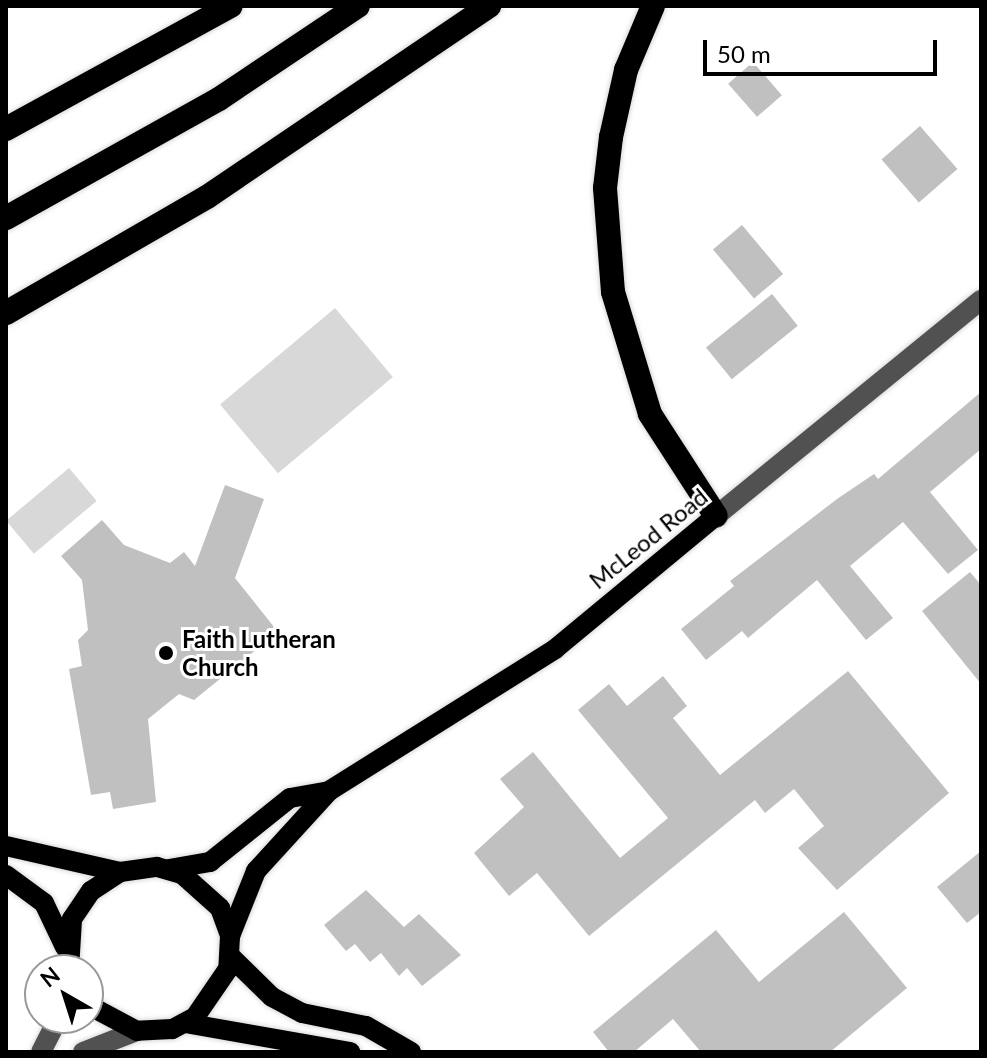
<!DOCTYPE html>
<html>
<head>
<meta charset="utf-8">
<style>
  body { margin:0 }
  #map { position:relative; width:987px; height:1058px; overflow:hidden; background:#fff; font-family:Lato,sans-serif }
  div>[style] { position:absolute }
  .green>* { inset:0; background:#d8d8d8; transform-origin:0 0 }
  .building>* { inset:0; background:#c0c0c0; transform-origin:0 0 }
  .roads { filter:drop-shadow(0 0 2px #dbdbdb) drop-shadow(0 0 2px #dbdbdb) }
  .minor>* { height:20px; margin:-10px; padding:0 10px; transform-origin:10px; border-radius:10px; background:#515151 }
  .major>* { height:20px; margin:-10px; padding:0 10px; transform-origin:10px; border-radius:10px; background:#000 }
  .highway>* { height:24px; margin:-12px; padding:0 12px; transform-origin:12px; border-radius:12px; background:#000 }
  .dots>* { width:22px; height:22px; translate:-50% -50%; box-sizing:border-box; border:4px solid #fff; border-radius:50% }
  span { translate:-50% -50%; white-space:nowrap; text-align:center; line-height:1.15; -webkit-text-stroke:6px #fff; paint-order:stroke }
  .street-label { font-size:24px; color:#000 }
  .poi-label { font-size:24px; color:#000; font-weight:700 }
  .left { translate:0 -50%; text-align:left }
  .frame { position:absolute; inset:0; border:8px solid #000; pointer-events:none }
  .north { position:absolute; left:24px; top:954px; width:80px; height:80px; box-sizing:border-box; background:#fff; border:2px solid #999; border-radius:50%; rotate:321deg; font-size:22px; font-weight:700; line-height:32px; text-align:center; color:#000 }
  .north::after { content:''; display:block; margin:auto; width:28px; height:36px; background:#000; clip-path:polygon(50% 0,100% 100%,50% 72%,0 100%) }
  .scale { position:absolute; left:703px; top:40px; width:234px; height:36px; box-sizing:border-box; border:4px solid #000; border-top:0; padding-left:10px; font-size:24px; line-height:28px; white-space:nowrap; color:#000; -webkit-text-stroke:6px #fff; paint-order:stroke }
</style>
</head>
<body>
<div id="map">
  <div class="green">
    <i style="left:335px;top:308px;width:90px;height:150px;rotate:50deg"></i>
    <i style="left:69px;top:468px;width:43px;height:82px;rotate:50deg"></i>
  </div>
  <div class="building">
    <i style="left:753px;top:62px;width:44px;height:33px;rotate:49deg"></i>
    <i style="left:920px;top:126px;width:57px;height:51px;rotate:49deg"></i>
    <i style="left:742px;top:225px;width:64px;height:38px;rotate:50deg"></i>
    <i style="left:772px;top:294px;width:41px;height:85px;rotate:51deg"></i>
    <i style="clip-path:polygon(981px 392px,981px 449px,930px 492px,978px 550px,948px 574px,903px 522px,850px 566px,893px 618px,866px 640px,817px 580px,748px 638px,742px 631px,706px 660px,681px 629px,734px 586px,730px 581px,837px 499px,874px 474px,878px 479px)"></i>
    <i style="clip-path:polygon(225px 485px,264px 499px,235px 578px,278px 632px,194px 700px,179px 694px,148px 719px,156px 802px,113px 809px,110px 792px,91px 795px,69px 669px,82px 666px,78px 640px,88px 630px,82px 580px,61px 556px,102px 520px,124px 545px,170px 563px,184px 552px,195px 566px)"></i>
    <i style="clip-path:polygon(970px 572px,981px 585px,981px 684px,922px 611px)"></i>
    <i style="clip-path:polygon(848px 671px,949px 793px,837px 890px,798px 848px,824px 826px,794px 789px,765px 813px,755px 800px,589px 936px,537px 873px,509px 896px,474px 853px,524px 807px,500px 779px,533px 752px,620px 858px,668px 818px,578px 710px,609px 684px,627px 706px,663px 676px,687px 706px,673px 718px,720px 775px)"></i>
    <i style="clip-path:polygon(981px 851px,981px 912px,967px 923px,937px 887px)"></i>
    <i style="clip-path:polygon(366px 890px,404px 927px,419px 914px,461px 955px,422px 986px,407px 968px,399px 976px,381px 953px,370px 962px,355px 944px,346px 951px,324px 925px)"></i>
    <i style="clip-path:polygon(844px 912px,907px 988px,830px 1052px,701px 1052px,673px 1019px,634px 1052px,609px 1052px,593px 1032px,716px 930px,759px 982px)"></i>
  </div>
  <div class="roads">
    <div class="minor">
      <i style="left:716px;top:516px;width:342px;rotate:-39.2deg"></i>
      <i style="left:41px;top:1052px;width:38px;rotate:-63deg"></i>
      <i style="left:83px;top:1052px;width:58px;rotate:-21.3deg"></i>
    </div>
    <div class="major">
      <i style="left:6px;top:846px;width:117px;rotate:12.8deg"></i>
      <i style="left:169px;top:869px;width:42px;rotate:-9.7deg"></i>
      <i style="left:210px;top:862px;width:102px;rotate:-38.7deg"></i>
      <i style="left:290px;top:798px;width:40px;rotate:-10deg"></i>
      <i style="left:329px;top:791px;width:267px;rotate:-32.1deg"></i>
      <i style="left:555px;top:649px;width:209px;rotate:-39.6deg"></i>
      <i style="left:6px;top:875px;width:47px;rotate:36.4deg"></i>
      <i style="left:44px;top:903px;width:49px;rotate:64.5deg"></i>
      <i style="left:230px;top:936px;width:70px;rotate:-68.2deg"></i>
      <i style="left:256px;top:871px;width:108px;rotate:-47.6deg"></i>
      <i style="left:231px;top:957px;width:57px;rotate:44.3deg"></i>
      <i style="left:272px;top:997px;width:34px;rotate:28deg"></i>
      <i style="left:302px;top:1013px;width:65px;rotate:11.5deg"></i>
      <i style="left:366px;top:1026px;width:52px;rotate:30deg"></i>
      <i style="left:69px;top:970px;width:51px;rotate:-86.6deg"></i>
      <i style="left:72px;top:919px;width:34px;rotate:-56deg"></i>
      <i style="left:91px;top:891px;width:35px;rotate:-33deg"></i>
      <i style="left:120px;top:872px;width:37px;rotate:-8deg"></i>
      <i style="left:157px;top:867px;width:26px;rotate:16deg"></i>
      <i style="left:182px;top:874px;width:51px;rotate:41.8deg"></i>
      <i style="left:220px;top:908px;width:30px;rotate:70deg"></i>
      <i style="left:230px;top:936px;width:33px;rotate:93deg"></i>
      <i style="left:228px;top:969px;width:58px;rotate:124.5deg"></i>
      <i style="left:195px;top:1017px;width:26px;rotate:152deg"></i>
      <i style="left:172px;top:1029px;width:35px;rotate:177deg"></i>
      <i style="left:137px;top:1031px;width:55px;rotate:-152deg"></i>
      <i style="left:185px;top:1023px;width:168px;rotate:10deg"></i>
    </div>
    <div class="highway">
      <i style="left:653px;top:6px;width:69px;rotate:112.9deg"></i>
      <i style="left:626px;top:70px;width:69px;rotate:102.6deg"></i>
      <i style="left:611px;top:137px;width:51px;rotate:96.7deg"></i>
      <i style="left:605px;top:188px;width:104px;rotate:85.6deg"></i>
      <i style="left:613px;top:292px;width:127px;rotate:73.1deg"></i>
      <i style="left:650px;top:414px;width:121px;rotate:57.1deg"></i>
      <i style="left:6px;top:129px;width:256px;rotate:-28.7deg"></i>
      <i style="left:6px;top:218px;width:244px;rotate:-29.2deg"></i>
      <i style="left:219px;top:99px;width:167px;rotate:-33.8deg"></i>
      <i style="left:6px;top:313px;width:232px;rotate:-30deg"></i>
      <i style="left:207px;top:197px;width:341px;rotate:-34.1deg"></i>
    </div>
  </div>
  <div class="dots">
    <i style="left:166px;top:653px;background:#000"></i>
  </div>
  <div class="street-label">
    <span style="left:648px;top:538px;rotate:-39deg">McLeod Road</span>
  </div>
  <div class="poi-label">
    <span class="left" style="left:182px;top:653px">Faith Lutheran<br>Church</span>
  </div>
  <div class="frame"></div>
  <div class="north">N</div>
  <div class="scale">50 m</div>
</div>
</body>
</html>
